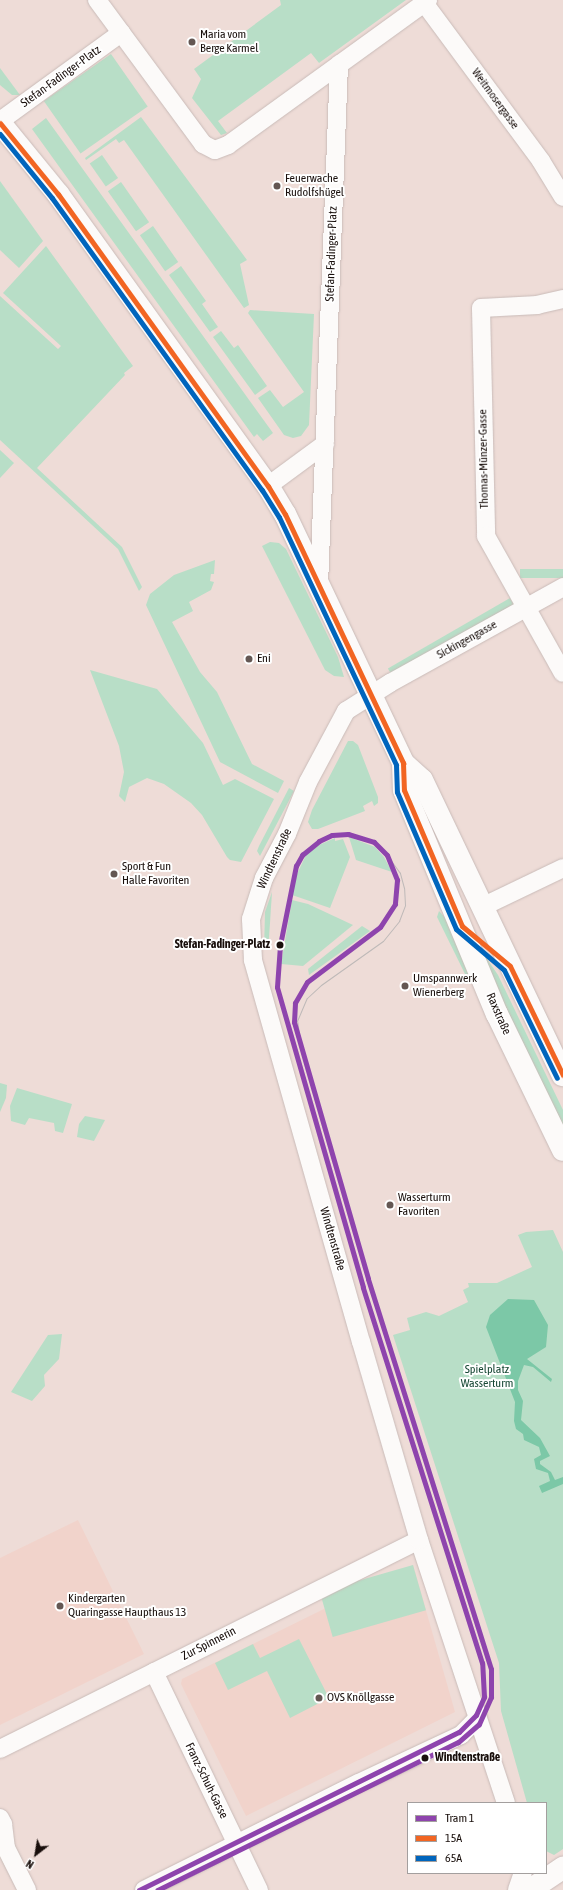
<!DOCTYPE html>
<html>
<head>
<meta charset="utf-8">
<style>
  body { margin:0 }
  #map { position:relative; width:563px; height:1890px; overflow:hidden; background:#eedcd7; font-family:"Asap Condensed",sans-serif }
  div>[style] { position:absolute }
  .built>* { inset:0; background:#f1d3cb }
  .green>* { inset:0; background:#b8dec7; transform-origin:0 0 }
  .water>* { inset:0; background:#7cc8a7 }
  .roads { filter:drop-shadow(0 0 1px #c9bbb8) drop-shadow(0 0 1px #c9bbb8) }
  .minor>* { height:18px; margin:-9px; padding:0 9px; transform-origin:9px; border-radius:9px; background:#fcfaf9 }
  .major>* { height:22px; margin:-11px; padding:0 11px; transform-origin:11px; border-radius:11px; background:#fcfaf9 }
  .tram>* { height:1px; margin:-0.5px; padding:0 0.5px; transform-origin:0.5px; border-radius:0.5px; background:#beb9b8 }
  .bus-1>* { height:5px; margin:-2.5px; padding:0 2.5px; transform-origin:2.5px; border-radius:2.5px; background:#f26522 }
  .bus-2>* { height:5px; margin:-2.5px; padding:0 2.5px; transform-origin:2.5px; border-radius:2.5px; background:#0065bd }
  .tram-1>* { height:5px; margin:-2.5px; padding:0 2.5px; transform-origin:2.5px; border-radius:2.5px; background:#8e44ad }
  .dots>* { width:11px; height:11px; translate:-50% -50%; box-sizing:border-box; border:2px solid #fff; border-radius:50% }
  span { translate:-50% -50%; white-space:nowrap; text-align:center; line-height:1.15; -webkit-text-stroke:4px #fff; paint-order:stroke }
  .poi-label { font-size:12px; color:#190f0c }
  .left { translate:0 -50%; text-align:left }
  .street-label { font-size:12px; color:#190f0c }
  .stop-label { font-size:12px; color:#190f0c; font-weight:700 }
  .right { translate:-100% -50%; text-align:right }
  .park-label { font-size:12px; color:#184835 }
  .legend { position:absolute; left:407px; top:1802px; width:140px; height:72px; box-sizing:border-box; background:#fff; border:1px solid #a39f9e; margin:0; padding:5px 7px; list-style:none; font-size:12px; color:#190f0c }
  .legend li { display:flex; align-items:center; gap:8px; height:20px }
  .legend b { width:20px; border:1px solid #a39f9e }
  .north { position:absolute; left:16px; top:1834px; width:40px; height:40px; -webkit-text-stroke:3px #fff; paint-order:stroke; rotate:211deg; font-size:11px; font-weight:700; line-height:16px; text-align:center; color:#190f0c }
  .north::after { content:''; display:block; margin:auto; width:14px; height:18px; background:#190f0c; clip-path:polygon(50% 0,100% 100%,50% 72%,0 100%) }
</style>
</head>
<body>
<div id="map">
  <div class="built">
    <i style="clip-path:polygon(78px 1520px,144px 1654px,0 1725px,0 1558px)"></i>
    <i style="clip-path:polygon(413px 1565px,455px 1712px,246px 1816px,181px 1684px,182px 1679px)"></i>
  </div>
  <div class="green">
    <i style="clip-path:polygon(280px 0,406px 0,319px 63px,311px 53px,218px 121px,227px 133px,221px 135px,192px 98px,201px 79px,194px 69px,281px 5px)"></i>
    <i style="left:111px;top:54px;width:64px;height:82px;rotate:55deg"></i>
    <i style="clip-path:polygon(0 68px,20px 95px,12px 95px,0 85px)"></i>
    <i style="clip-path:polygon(141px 117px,247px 260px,240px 264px,249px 305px,244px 308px,124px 140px,119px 143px,116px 139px,86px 160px,85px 158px)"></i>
    <i style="clip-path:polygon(46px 118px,273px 433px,263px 441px,257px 434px,254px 437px,32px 129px)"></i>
    <i style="left:102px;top:155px;width:28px;height:15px;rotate:55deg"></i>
    <i style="clip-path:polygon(0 181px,43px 241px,19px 268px,0 250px)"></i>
    <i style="left:121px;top:182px;width:49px;height:16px;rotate:55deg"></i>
    <i style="left:153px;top:226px;width:44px;height:16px;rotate:55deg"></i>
    <i style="clip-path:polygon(46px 246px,133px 366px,124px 373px,125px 375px,37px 468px,122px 547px,142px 587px,139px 591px,118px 549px,0 440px,0 296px,58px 349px,61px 346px,3px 293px)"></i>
    <i style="clip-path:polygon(181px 266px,206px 301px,202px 304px,218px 327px,210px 332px,169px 275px)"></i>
    <i style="clip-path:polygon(250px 310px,314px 314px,309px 425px,301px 436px,293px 438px,284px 435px,258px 398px,270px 390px,283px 407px,304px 392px,248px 313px)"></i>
    <i style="clip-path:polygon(221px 331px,234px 348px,238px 345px,267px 386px,255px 395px,213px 337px)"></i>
    <i style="clip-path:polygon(0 450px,14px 463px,0 478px)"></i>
    <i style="clip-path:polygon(270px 542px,279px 543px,286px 549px,338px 657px,344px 677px,334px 676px,325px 670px,262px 546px)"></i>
    <i style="clip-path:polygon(215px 560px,214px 574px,211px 574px,210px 581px,214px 582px,211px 590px,189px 602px,193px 611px,172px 622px,200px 672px,217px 692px,252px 764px,284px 781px,278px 793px,220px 762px,146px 605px,150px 594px,174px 575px)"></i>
    <i style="left:563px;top:569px;width:9px;height:43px;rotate:90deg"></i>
    <i style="left:510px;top:598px;width:8px;height:141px;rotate:60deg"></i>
    <i style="clip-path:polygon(90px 670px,157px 689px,203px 743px,223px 785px,235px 779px,274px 799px,241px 862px,230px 860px,227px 857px,202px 815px,191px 803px,164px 784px,147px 778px,129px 787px,125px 802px,119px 796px,124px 772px,119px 746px)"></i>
    <i style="clip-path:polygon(348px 741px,353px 741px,358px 745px,378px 797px,378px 803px,374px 806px,372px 801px,363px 806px,365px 811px,318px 829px,312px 829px,308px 822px,312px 810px)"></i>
    <i style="clip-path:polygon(289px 788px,294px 791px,260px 856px,257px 851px,259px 846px)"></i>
    <i style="clip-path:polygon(349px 837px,375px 847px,384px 857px,392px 872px,356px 860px)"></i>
    <i style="clip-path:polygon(335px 838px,335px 841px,343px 839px,350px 857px,330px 908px,292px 895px,297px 874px,306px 855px,319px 845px)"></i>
    <i style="clip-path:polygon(272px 892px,269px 938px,266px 949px,264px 949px,265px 912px)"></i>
    <i style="clip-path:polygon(292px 900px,308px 904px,353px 925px,303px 966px,281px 964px)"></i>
    <i style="clip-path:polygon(439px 911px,452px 925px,471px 976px,465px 974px,437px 917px)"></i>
    <i style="clip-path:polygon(362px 926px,370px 931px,309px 975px,308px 969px)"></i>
    <i style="clip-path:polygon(483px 953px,498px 975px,563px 1110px,563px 1131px,494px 987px)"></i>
    <i style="clip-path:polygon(0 1083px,7px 1085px,6px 1098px,0 1112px)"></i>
    <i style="clip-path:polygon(17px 1088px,72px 1104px,63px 1133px,55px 1131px,54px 1123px,29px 1118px,25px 1125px,11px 1121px,10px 1106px)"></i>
    <i style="clip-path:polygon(85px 1116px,105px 1120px,94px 1141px,77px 1137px,79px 1124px)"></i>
    <i style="clip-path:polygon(553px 1230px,563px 1252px,563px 1849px,554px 1855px,546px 1851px,546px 1803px,527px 1803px,501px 1711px,499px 1663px,393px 1335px,410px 1330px,407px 1318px,426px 1312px,439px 1316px,468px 1302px,463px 1290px,469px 1287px,468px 1283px,497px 1283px,532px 1267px,518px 1235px,526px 1232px)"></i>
    <i style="clip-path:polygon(62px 1334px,59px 1359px,44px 1375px,45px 1386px,32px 1401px,11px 1392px,48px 1335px)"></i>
    <i style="left:413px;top:1565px;width:47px;height:97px;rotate:74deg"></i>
    <i style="clip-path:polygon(299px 1639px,329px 1698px,290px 1718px,267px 1671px,228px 1690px,215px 1663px,253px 1644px,260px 1658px)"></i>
  </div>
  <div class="water">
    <i style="clip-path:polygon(508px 1299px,534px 1300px,548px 1325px,546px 1347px,527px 1359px,552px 1379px,551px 1382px,533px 1367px,524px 1365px,518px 1381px,518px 1390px,523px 1401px,521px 1420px,540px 1438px,550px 1456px,540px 1461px,540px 1464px,551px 1472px,555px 1480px,563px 1477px,563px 1484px,542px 1493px,539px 1486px,550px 1481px,548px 1473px,536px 1469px,534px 1459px,541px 1455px,539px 1447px,524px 1440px,523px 1434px,516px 1429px,514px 1421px,515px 1402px,486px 1327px,490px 1315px)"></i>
  </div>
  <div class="roads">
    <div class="minor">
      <i style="left:97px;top:0;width:179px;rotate:53.6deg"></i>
      <i style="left:203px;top:144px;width:13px;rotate:27deg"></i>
      <i style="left:215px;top:150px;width:14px;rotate:-21deg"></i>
      <i style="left:228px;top:145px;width:247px;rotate:-35.9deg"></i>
      <i style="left:422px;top:0;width:200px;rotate:53.5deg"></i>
      <i style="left:541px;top:161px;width:42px;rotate:58.6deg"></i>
      <i style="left:0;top:121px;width:150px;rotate:-36deg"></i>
      <i style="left:563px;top:299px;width:26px;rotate:167deg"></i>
      <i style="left:538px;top:305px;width:57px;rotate:177deg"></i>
      <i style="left:481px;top:308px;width:228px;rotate:88.7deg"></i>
      <i style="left:486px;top:536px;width:157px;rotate:60.7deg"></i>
      <i style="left:268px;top:486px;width:71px;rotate:-36.4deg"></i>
      <i style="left:319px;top:585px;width:521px;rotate:-87.8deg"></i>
      <i style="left:482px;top:907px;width:90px;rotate:-25.7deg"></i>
      <i style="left:154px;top:1672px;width:242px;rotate:64.3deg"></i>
      <i style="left:0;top:1749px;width:468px;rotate:-26.5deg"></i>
      <i style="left:506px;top:1803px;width:277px;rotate:-108.3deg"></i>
      <i style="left:419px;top:1540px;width:206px;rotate:-106.3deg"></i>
      <i style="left:361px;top:1342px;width:397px;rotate:-105.8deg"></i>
      <i style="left:253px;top:960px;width:41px;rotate:-92.8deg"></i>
      <i style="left:251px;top:919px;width:43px;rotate:-72.4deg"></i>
      <i style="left:264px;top:878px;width:50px;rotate:-62.4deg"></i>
      <i style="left:287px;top:834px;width:56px;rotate:-68deg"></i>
      <i style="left:308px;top:782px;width:81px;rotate:-61.8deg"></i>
      <i style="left:346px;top:711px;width:52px;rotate:-32.5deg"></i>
      <i style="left:390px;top:683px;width:198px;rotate:-29deg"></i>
      <i style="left:0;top:1818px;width:7px;rotate:63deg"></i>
      <i style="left:3px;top:1824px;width:24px;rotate:83deg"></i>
      <i style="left:6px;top:1848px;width:47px;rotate:63.4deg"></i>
      <i style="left:144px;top:1890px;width:240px;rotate:-26.5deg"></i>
      <i style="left:359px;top:1783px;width:113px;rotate:-25.2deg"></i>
      <i style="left:461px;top:1735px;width:23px;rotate:-45deg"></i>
      <i style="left:517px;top:1890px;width:18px;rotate:-71deg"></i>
    </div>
    <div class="major">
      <i style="left:0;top:123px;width:92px;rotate:50.8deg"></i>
      <i style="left:58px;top:194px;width:360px;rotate:54.3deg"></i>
      <i style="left:268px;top:486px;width:33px;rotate:59deg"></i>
      <i style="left:285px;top:514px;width:276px;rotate:64.6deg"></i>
      <i style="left:403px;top:763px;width:27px;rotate:88deg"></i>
      <i style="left:404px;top:790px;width:243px;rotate:67.5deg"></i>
      <i style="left:497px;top:1014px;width:151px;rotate:64.1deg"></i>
      <i style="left:403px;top:763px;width:25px;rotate:42deg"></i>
      <i style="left:422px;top:780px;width:327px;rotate:64.5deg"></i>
      <i style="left:530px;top:1890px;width:40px;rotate:-34deg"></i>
    </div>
  </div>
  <div class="tram">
    <i style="left:301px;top:1048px;width:27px;rotate:-98deg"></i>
    <i style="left:297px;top:1021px;width:25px;rotate:-67deg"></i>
    <i style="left:307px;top:998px;width:19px;rotate:-43deg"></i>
    <i style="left:321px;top:985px;width:76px;rotate:-35.4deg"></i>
    <i style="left:383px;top:941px;width:26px;rotate:-51deg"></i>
    <i style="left:399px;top:921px;width:17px;rotate:-69deg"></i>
    <i style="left:405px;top:905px;width:17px;rotate:-93deg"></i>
    <i style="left:404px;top:888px;width:16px;rotate:-105deg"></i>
    <i style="left:400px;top:873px;width:22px;rotate:-126deg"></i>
  </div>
  <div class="bus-1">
    <i style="left:0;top:123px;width:92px;rotate:50.8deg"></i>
    <i style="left:58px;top:194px;width:360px;rotate:54.3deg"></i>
    <i style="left:268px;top:486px;width:33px;rotate:59deg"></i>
    <i style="left:285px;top:514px;width:276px;rotate:64.6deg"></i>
    <i style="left:403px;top:763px;width:27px;rotate:88deg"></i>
    <i style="left:404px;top:790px;width:148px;rotate:66.9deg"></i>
    <i style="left:462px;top:926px;width:62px;rotate:39.8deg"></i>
    <i style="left:510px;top:966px;width:121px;rotate:64.1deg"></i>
  </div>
  <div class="bus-2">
    <i style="left:0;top:134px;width:82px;rotate:50.9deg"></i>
    <i style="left:52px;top:198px;width:360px;rotate:54.3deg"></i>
    <i style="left:262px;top:490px;width:32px;rotate:58deg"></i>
    <i style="left:279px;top:517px;width:274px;rotate:64.7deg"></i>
    <i style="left:396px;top:765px;width:27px;rotate:88deg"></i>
    <i style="left:397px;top:792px;width:149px;rotate:66.7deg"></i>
    <i style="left:456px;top:929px;width:63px;rotate:40.5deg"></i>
    <i style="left:504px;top:970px;width:120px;rotate:63.9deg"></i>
  </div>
  <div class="tram-1">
    <i style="left:139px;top:1890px;width:357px;rotate:-26.3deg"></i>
    <i style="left:459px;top:1732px;width:24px;rotate:-45deg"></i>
    <i style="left:476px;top:1715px;width:20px;rotate:-66deg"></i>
    <i style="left:484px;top:1697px;width:34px;rotate:-93deg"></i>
    <i style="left:482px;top:1663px;width:394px;rotate:-107.6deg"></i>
    <i style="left:363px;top:1287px;width:312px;rotate:-106deg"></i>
    <i style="left:277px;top:987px;width:42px;rotate:-85.9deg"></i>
    <i style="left:280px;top:945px;width:81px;rotate:-78.6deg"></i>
    <i style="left:296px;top:866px;width:13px;rotate:-61deg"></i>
    <i style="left:302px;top:855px;width:22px;rotate:-39deg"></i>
    <i style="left:319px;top:841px;width:14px;rotate:-25deg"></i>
    <i style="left:332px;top:835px;width:16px;rotate:-4deg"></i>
    <i style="left:348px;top:834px;width:27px;rotate:17deg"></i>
    <i style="left:374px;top:842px;width:18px;rotate:45deg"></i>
    <i style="left:387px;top:855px;width:27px;rotate:68deg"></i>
    <i style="left:397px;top:880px;width:24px;rotate:95deg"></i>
    <i style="left:395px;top:904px;width:27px;rotate:123deg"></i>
    <i style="left:380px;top:927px;width:91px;rotate:143deg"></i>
    <i style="left:307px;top:982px;width:24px;rotate:120deg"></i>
    <i style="left:295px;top:1003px;width:19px;rotate:93deg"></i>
    <i style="left:294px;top:1022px;width:267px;rotate:73.9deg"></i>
    <i style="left:368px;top:1279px;width:409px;rotate:72.5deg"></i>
    <i style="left:491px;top:1669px;width:28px;rotate:90deg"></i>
    <i style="left:491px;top:1697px;width:30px;rotate:114deg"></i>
    <i style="left:479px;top:1724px;width:28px;rotate:139deg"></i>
    <i style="left:458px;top:1742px;width:335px;rotate:153.8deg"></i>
  </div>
  <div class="dots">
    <i style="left:192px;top:42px;background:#645753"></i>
    <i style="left:277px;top:186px;background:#645753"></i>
    <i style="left:249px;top:659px;background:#645753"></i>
    <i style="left:114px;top:874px;background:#645753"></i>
    <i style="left:280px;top:945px;background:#190f0c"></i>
    <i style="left:405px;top:986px;background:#645753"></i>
    <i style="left:390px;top:1205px;background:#645753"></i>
    <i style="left:60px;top:1606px;background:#645753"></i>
    <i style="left:319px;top:1698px;background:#645753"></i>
    <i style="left:425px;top:1758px;background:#190f0c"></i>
  </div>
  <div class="poi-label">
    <span class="left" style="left:200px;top:42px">Maria vom<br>Berge Karmel</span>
    <span class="left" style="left:285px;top:186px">Feuerwache<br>Rudolfshügel</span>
    <span class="left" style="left:257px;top:659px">Eni</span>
    <span class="left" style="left:122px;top:874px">Sport &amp; Fun<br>Halle Favoriten</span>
    <span class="left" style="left:413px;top:986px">Umspannwerk<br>Wienerberg</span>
    <span class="left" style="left:398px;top:1205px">Wasserturm<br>Favoriten</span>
    <span class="left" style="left:68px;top:1606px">Kindergarten<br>Quaringasse Haupthaus 13</span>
    <span class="left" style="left:327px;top:1698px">OVS Knöllgasse</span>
  </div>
  <div class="street-label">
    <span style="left:61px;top:77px;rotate:-36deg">Stefan-Fadinger-Platz</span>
    <span style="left:495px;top:99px;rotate:54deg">Weitmosergasse</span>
    <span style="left:332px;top:254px;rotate:-88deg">Stefan-Fadinger-Platz</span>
    <span style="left:484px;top:459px;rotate:-91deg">Thomas-Münzer-Gasse</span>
    <span style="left:467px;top:640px;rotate:-29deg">Sickingengasse</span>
    <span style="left:275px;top:859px;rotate:-65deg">Windtenstraße</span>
    <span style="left:498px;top:1014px;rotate:66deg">Raxstraße</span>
    <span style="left:332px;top:1239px;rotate:74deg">Windtenstraße</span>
    <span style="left:209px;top:1644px;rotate:-27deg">Zur Spinnerin</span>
    <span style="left:206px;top:1781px;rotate:64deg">Franz-Schuh-Gasse</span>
  </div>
  <div class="stop-label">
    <span class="right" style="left:270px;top:945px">Stefan-Fadinger-Platz</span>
    <span class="left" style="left:435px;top:1758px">Windtenstraße</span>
  </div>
  <div class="park-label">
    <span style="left:487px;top:1377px">Spielplatz<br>Wasserturm</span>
  </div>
  <ul class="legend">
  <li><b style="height:5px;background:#8e44ad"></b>Tram 1</li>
  <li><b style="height:5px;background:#f26522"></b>15A</li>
  <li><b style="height:5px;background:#0065bd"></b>65A</li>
  </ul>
  <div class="north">N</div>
</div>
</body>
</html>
